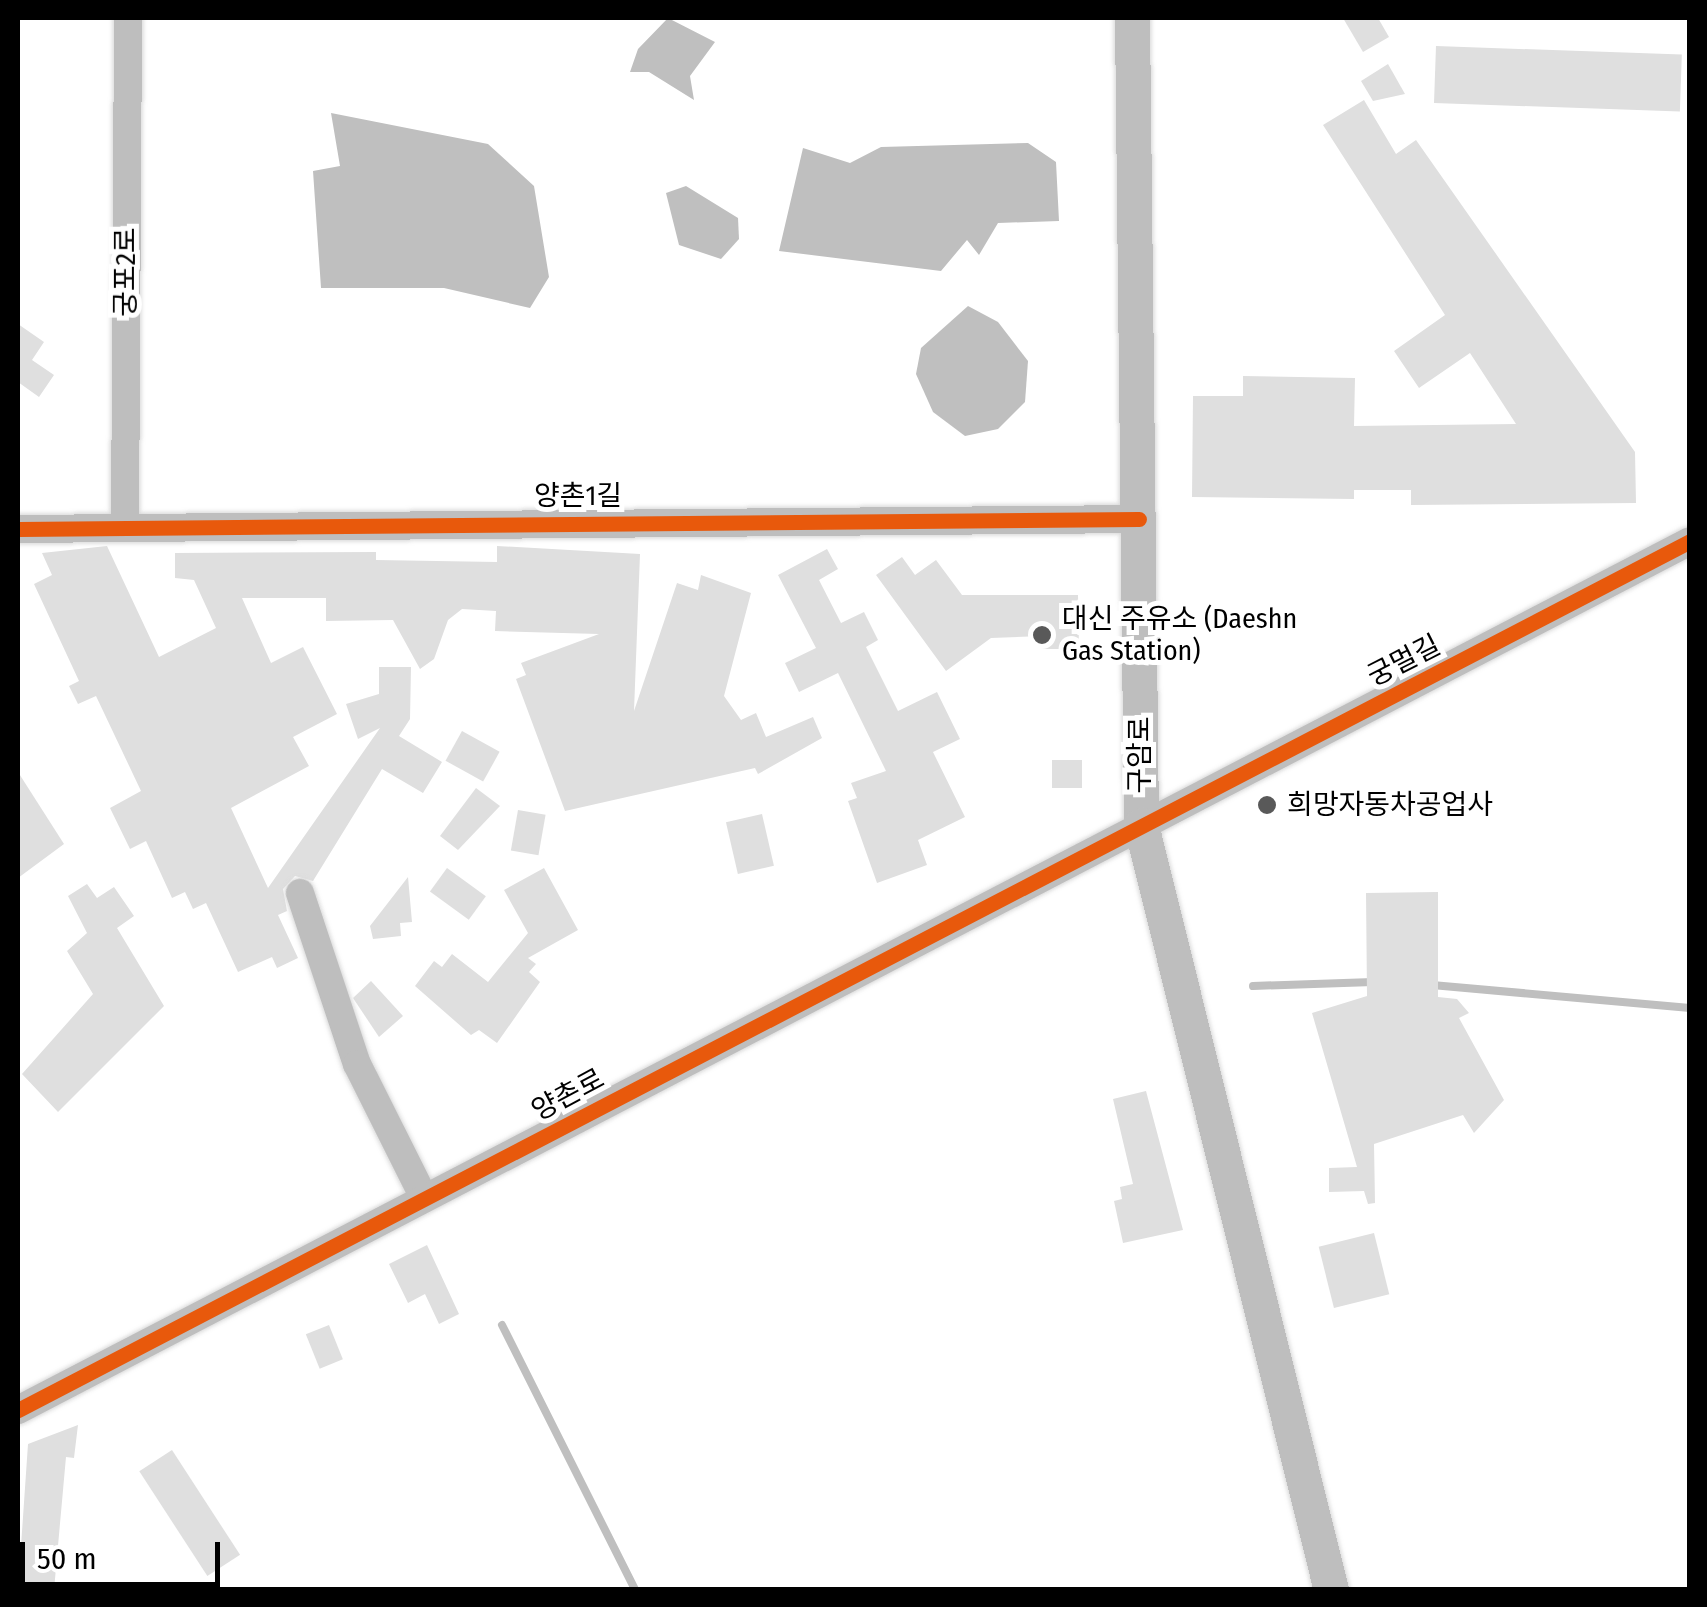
<!DOCTYPE html>
<html>
<head>
<meta charset="utf-8">
<style>
  body { margin:0 }
  #map { position:relative; width:1707px; height:1607px; overflow:hidden; background:#fff; font-family:"Fira Sans Condensed","Noto Sans KR",sans-serif }
  div>[style] { position:absolute }
  .water>* { inset:0; background:#bfbfbf }
  .stream>* { height:8px; margin:-4px; padding:0 4px; transform-origin:4px; border-radius:4px; background:#bfbfbf }
  .building>* { inset:0; background:#dfdfdf; transform-origin:0 0 }
  .roads { filter:drop-shadow(0 0 2px #dbdbdb) drop-shadow(0 0 2px #dbdbdb) }
  .minor>* { height:28px; margin:-14px; padding:0 14px; transform-origin:14px; border-radius:14px; background:#bebebe }
  .major>* { height:35px; margin:-17.5px; padding:0 17.5px; transform-origin:17.5px; border-radius:17.5px; background:#bebebe }
  .cycleway>* { height:15px; margin:-7.5px; padding:0 7.5px; transform-origin:7.5px; border-radius:7.5px; background:#e8590c }
  .dots>* { width:28px; height:28px; translate:-50% -50%; box-sizing:border-box; border:5px solid #fff; border-radius:50% }
  span { translate:-50% -50%; white-space:nowrap; text-align:center; line-height:1.15; -webkit-text-stroke:10px #fff; paint-order:stroke }
  .street-label { font-size:28px; color:#000 }
  .poi-label { font-size:28px; color:#000 }
  .left { translate:0 -50%; text-align:left }
  .frame { position:absolute; inset:0; border:20px solid #000; pointer-events:none }
  .scale { position:absolute; left:20px; top:1542px; width:200px; height:45px; box-sizing:border-box; border:5px solid #000; border-top:0; padding-left:12px; font-size:30px; line-height:35px; white-space:nowrap; color:#000; -webkit-text-stroke:8px #fff; paint-order:stroke }
</style>
</head>
<body>
<div id="map">
  <div class="water">
    <i style="clip-path:polygon(668px 18px,715px 42px,690px 76px,694px 100px,649px 72px,630px 72px,638px 49px)"></i>
    <i style="clip-path:polygon(331px 113px,488px 144px,534px 186px,549px 277px,530px 308px,444px 288px,321px 288px,313px 171px,340px 166px)"></i>
    <i style="clip-path:polygon(1028px 143px,1056px 162px,1059px 221px,998px 223px,979px 255px,967px 240px,941px 271px,779px 251px,803px 148px,850px 163px,881px 147px)"></i>
    <i style="clip-path:polygon(686px 186px,738px 218px,739px 239px,721px 259px,679px 245px,666px 193px)"></i>
    <i style="clip-path:polygon(968px 306px,998px 322px,1028px 361px,1025px 402px,998px 429px,965px 436px,933px 412px,916px 374px,921px 348px)"></i>
  </div>
  <div class="stream">
    <i style="left:1432px;top:985px;width:259px;rotate:5.1deg"></i>
    <i style="left:1253px;top:986px;width:120px;rotate:-1.9deg"></i>
    <i style="left:502px;top:1325px;width:297px;rotate:63.3deg"></i>
  </div>
  <div class="building">
    <i style="clip-path:polygon(1343px 18px,1378px 18px,1389px 37px,1363px 52px)"></i>
    <i style="left:1436px;top:46px;width:246px;height:57px;rotate:2deg"></i>
    <i style="clip-path:polygon(1388px 64px,1405px 94px,1373px 101px,1361px 81px)"></i>
    <i style="clip-path:polygon(1364px 100px,1396px 154px,1416px 140px,1635px 452px,1636px 503px,1411px 505px,1411px 490px,1354px 490px,1354px 499px,1192px 497px,1193px 396px,1243px 396px,1243px 376px,1355px 378px,1354px 426px,1516px 424px,1470px 353px,1419px 388px,1394px 351px,1445px 315px,1323px 125px)"></i>
    <i style="clip-path:polygon(18px 324px,44px 342px,32px 360px,54px 375px,39px 397px,18px 382px)"></i>
    <i style="clip-path:polygon(107px 546px,159px 657px,216px 628px,194px 580px,175px 578px,175px 553px,376px 552px,376px 560px,497px 562px,497px 546px,640px 554px,634px 711px,677px 583px,698px 590px,701px 575px,751px 593px,724px 696px,741px 720px,756px 713px,766px 737px,813px 717px,822px 738px,758px 774px,755px 768px,565px 811px,516px 679px,526px 675px,521px 663px,599px 634px,495px 631px,496px 611px,462px 609px,448px 620px,434px 659px,420px 669px,393px 620px,326px 621px,326px 598px,242px 598px,271px 663px,303px 647px,337px 714px,293px 737px,309px 766px,231px 808px,268px 888px,380px 728px,358px 739px,346px 704px,379px 694px,379px 667px,411px 667px,410px 719px,399px 736px,442px 762px,423px 793px,382px 769px,313px 881px,295px 876px,283px 889px,287px 911px,278px 915px,298px 958px,277px 968px,272px 957px,238px 972px,206px 903px,193px 909px,185px 892px,172px 898px,146px 841px,130px 849px,110px 808px,141px 791px,96px 696px,78px 704px,69px 686px,79px 681px,34px 584px,52px 575px,42px 553px)"></i>
    <i style="clip-path:polygon(827px 549px,838px 569px,819px 580px,841px 623px,864px 612px,878px 640px,866px 647px,898px 711px,937px 692px,960px 739px,933px 752px,965px 817px,918px 840px,927px 865px,877px 883px,848px 801px,857px 798px,851px 783px,886px 771px,838px 673px,799px 692px,785px 663px,816px 648px,778px 575px)"></i>
    <i style="clip-path:polygon(902px 557px,915px 575px,936px 560px,962px 595px,1078px 595px,1079px 649px,1042px 649px,1042px 636px,991px 638px,946px 671px,876px 575px)"></i>
    <i style="left:462px;top:731px;width:43px;height:34px;rotate:29deg"></i>
    <i style="left:1052px;top:760px;width:30px;height:28px"></i>
    <i style="clip-path:polygon(18px 772px,64px 844px,18px 878px)"></i>
    <i style="clip-path:polygon(476px 788px,500px 806px,458px 850px,440px 836px)"></i>
    <i style="left:518px;top:810px;width:28px;height:41px;rotate:10deg"></i>
    <i style="left:762px;top:814px;width:53px;height:37px;rotate:77deg"></i>
    <i style="left:447px;top:868px;width:48px;height:29px;rotate:36deg"></i>
    <i style="clip-path:polygon(544px 868px,578px 930px,528px 958px,536px 964px,529px 972px,540px 982px,497px 1043px,479px 1030px,471px 1035px,415px 986px,434px 961px,442px 967px,452px 954px,488px 982px,528px 933px,504px 890px)"></i>
    <i style="clip-path:polygon(408px 877px,412px 922px,400px 923px,401px 936px,373px 939px,370px 926px)"></i>
    <i style="clip-path:polygon(87px 884px,97px 898px,114px 887px,134px 916px,117px 928px,164px 1006px,58px 1112px,22px 1074px,93px 994px,67px 951px,87px 933px,68px 896px)"></i>
    <i style="clip-path:polygon(1438px 892px,1438px 997px,1457px 999px,1469px 1013px,1459px 1018px,1504px 1100px,1474px 1133px,1463px 1115px,1374px 1144px,1375px 1203px,1368px 1204px,1364px 1191px,1329px 1192px,1329px 1168px,1357px 1167px,1312px 1013px,1367px 996px,1366px 893px)"></i>
    <i style="clip-path:polygon(371px 981px,403px 1016px,379px 1037px,353px 998px)"></i>
    <i style="clip-path:polygon(1146px 1091px,1183px 1230px,1123px 1243px,1114px 1201px,1122px 1199px,1120px 1187px,1133px 1184px,1113px 1099px)"></i>
    <i style="left:1374px;top:1233px;width:63px;height:57px;rotate:76deg"></i>
    <i style="clip-path:polygon(427px 1245px,459px 1314px,439px 1324px,425px 1294px,408px 1303px,389px 1264px)"></i>
    <i style="left:329px;top:1325px;width:37px;height:25px;rotate:68deg"></i>
    <i style="clip-path:polygon(78px 1425px,74px 1458px,66px 1457px,54px 1590px,18px 1590px,28px 1444px)"></i>
    <i style="left:172px;top:1450px;width:125px;height:39px;rotate:57deg"></i>
  </div>
  <div class="roads">
    <div class="minor">
      <i style="left:125px;top:527px;width:509px;rotate:-89.66deg"></i>
      <i style="left:18px;top:529px;width:1121px;rotate:-0.51deg"></i>
      <i style="left:300px;top:893px;width:180px;rotate:71.6deg"></i>
      <i style="left:357px;top:1064px;width:150px;rotate:63.4deg"></i>
      <i style="left:18px;top:1410px;width:1884px;rotate:-27.46deg"></i>
    </div>
    <div class="major">
      <i style="left:1132px;top:18px;width:807px;rotate:89.36deg"></i>
      <i style="left:1141px;top:825px;width:788px;rotate:76.05deg"></i>
    </div>
  </div>
  <div class="cycleway">
    <i style="left:18px;top:529px;width:1121px;rotate:-0.51deg"></i>
    <i style="left:18px;top:1410px;width:1884px;rotate:-27.46deg"></i>
  </div>
  <div class="dots">
    <i style="left:1042px;top:635px;background:#595959"></i>
    <i style="left:1267px;top:805px;background:#595959"></i>
  </div>
  <div class="street-label">
    <span style="left:126px;top:272px;rotate:-90deg">궁포2로</span>
    <span style="left:578px;top:496px">양촌1길</span>
    <span style="left:1404px;top:661px;rotate:-27deg">궁멀길</span>
    <span style="left:1140px;top:755px;rotate:-90deg">구암로</span>
    <span style="left:568px;top:1095px;rotate:-28deg">양촌로</span>
  </div>
  <div class="poi-label">
    <span class="left" style="left:1062px;top:635px">대신 주유소 (Daeshn<br>Gas Station)</span>
    <span class="left" style="left:1287px;top:805px">희망자동차공업사</span>
  </div>
  <div class="frame"></div>
  <div class="scale">50 m</div>
</div>
</body>
</html>
